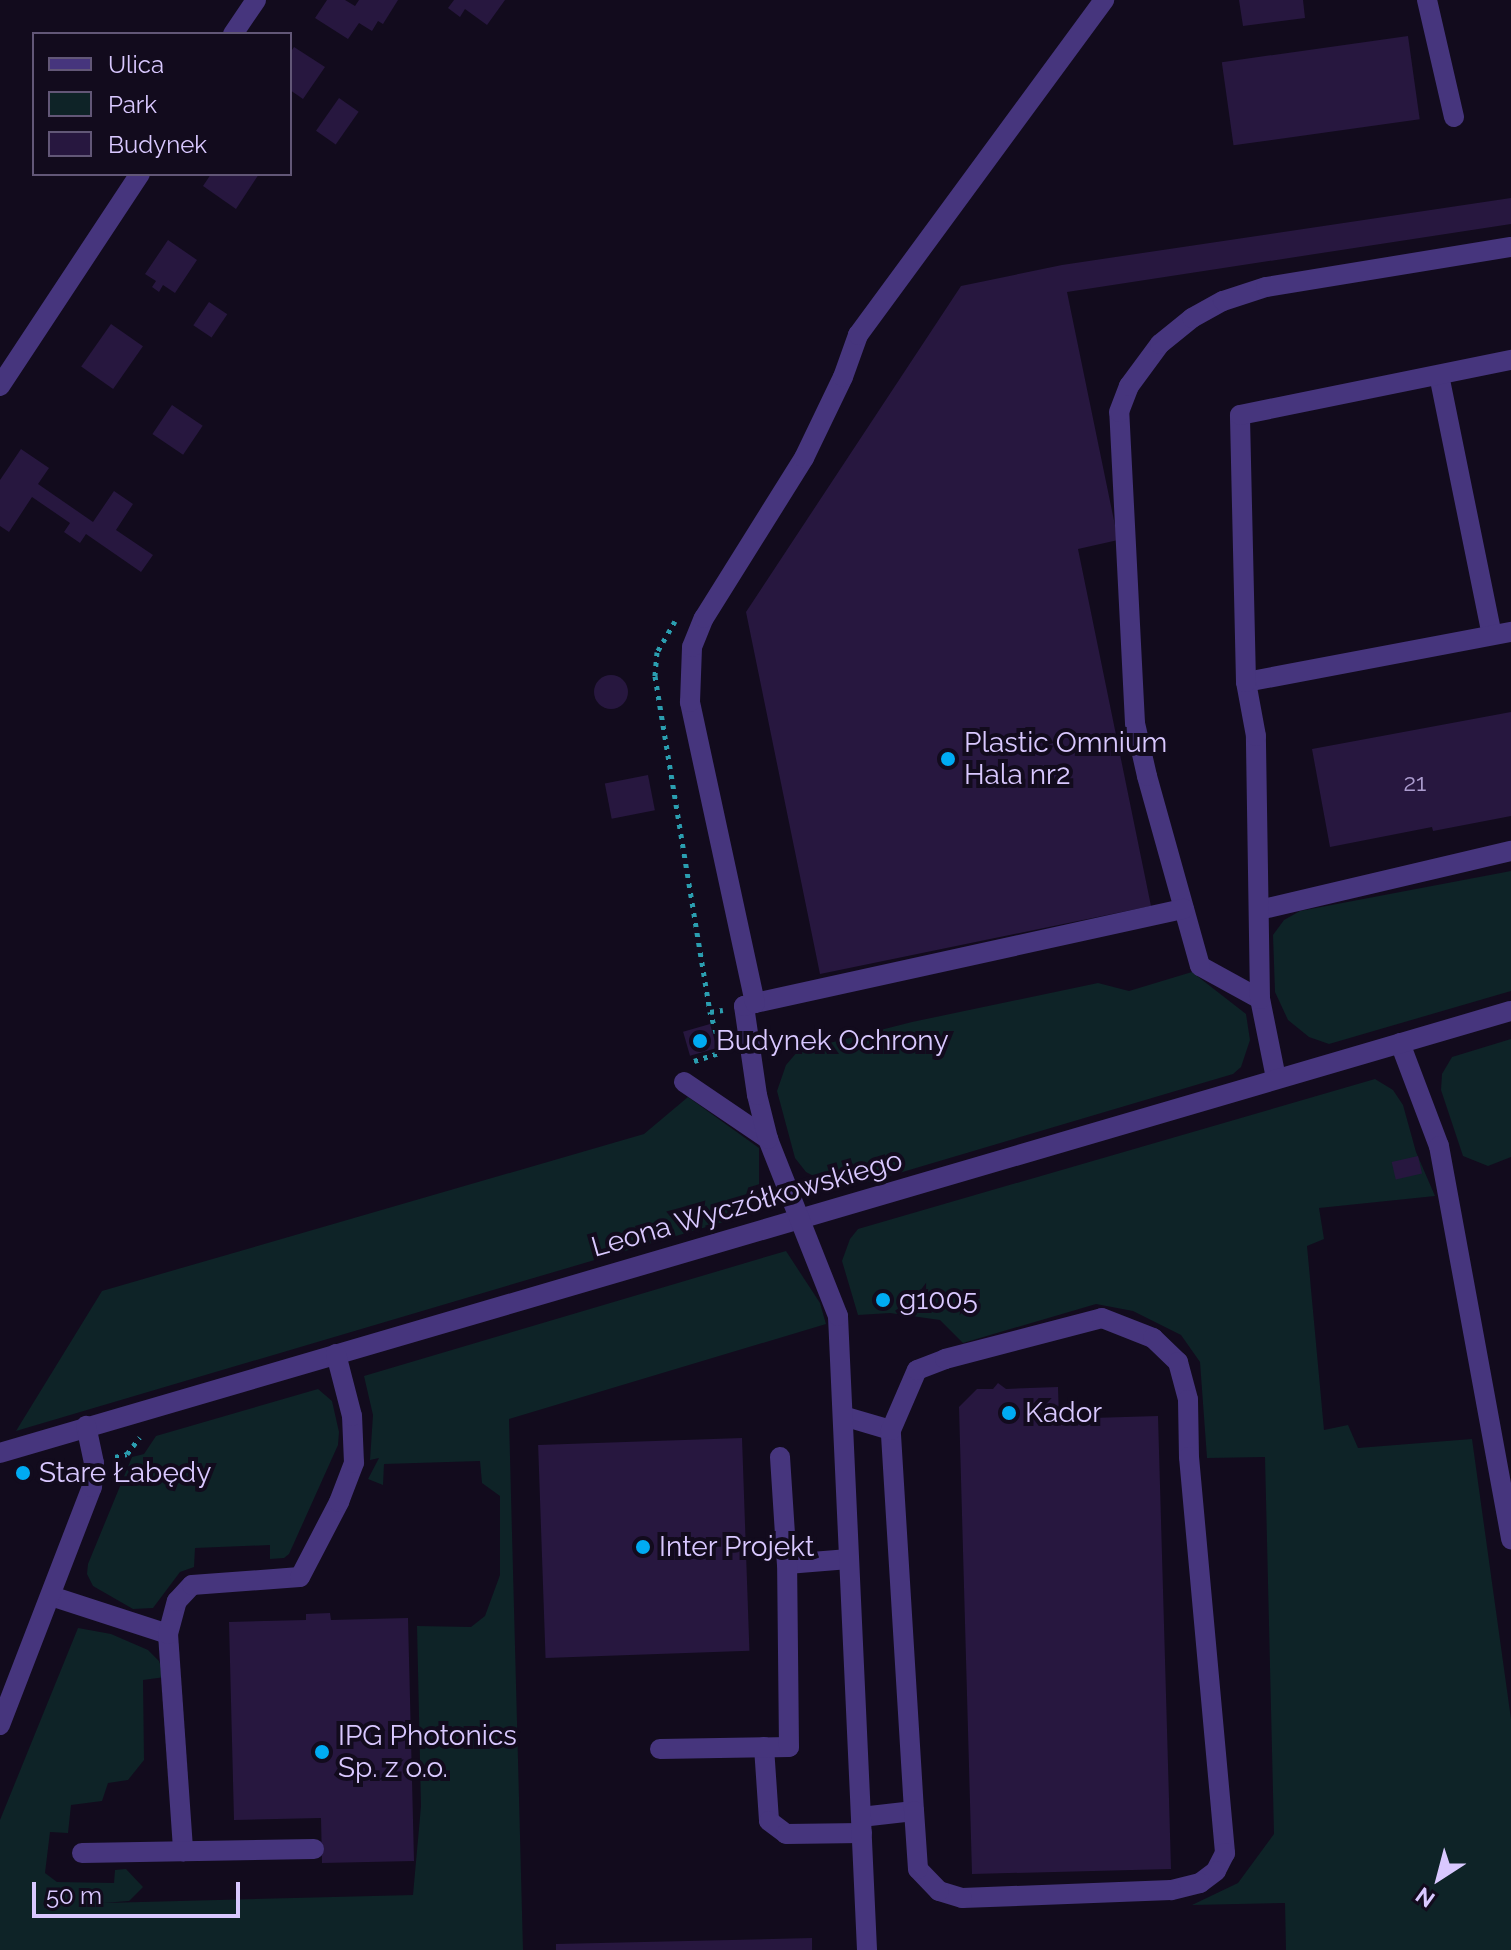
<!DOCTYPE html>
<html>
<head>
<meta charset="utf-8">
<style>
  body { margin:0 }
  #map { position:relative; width:1511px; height:1950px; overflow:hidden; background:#120b1d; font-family:Raleway,sans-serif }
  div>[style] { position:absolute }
  .green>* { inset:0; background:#0e2327 }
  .building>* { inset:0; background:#27173f; transform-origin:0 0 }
  .round { border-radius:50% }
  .path>* { height:5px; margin-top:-2.5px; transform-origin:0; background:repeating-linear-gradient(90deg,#2b9eb0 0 4px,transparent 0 10px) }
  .minor>* { height:20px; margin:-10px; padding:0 10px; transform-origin:10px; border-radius:10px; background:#46357d }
  .dots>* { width:22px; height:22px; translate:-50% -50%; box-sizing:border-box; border:4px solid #120b1d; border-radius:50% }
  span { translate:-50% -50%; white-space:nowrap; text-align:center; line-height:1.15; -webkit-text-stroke:8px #120b1d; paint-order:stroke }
  .number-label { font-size:24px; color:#ac9ccf }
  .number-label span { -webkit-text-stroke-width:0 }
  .poi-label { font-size:28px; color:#d9c8ff }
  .left { translate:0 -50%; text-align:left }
  .street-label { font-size:28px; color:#d9c8ff }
  .legend { position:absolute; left:32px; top:32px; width:260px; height:144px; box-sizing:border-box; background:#120b1d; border:2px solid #625777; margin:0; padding:10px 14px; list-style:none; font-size:24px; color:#d9c8ff }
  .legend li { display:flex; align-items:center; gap:16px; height:40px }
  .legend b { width:40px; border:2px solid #625777 }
  .north { position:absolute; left:1399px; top:1838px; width:80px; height:80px; -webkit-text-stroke:6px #120b1d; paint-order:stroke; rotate:216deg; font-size:22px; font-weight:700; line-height:32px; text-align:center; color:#d9c8ff }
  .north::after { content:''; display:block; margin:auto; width:28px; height:36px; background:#d9c8ff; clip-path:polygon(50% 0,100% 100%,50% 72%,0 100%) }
  .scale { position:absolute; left:32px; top:1882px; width:208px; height:36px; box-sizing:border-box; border:4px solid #d9c8ff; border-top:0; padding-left:10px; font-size:24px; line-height:28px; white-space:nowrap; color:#d9c8ff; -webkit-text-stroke:6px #120b1d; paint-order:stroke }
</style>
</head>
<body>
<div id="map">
  <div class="green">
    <i style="clip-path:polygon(1511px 871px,1511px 991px,1329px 1044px,1309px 1037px,1288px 1020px,1275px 992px,1273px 935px,1284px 920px,1300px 911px)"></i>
    <i style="clip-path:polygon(1192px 972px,1246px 1014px,1250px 1040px,1241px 1067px,1233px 1074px,862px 1184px,825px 1182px,806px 1172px,795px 1158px,777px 1091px,786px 1065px,798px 1051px,912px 1022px,1098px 983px,1129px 991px)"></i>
    <i style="clip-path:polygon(1511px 1039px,1511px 1157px,1488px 1166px,1463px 1156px,1441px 1090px,1442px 1074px,1452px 1057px)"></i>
    <i style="clip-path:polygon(1375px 1079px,1393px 1090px,1403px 1105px,1416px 1152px,1435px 1196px,1319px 1208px,1324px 1239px,1307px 1246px,1324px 1430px,1348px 1425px,1358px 1448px,1472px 1439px,1511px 1719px,1511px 1950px,1286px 1950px,1285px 1903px,1192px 1905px,1238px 1883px,1274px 1834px,1265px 1457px,1207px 1458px,1200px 1362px,1181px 1335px,1133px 1311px,1096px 1304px,963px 1343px,940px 1320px,890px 1313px,858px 1315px,842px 1261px,850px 1239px,858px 1229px)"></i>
    <i style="clip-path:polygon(688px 1097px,759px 1148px,759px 1190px,748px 1206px,730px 1220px,16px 1431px,102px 1291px,644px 1134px)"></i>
    <i style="clip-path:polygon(786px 1251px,820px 1303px,826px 1324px,509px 1419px,523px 1950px,0 1950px,0 1820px,78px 1628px,111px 1634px,148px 1650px,159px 1661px,165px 1677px,143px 1680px,144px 1760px,128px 1780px,108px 1783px,102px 1801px,71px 1805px,68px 1833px,50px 1832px,45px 1873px,57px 1882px,114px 1883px,115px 1870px,126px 1869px,143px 1887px,129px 1901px,103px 1903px,413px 1895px,421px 1806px,417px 1626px,471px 1627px,485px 1616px,500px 1575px,500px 1496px,482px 1483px,480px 1461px,384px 1464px,383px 1485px,368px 1479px,379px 1458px,370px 1460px,373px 1415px,364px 1376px)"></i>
    <i style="clip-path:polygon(318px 1389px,332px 1401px,339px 1432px,338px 1445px,289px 1554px,284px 1558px,270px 1559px,270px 1545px,195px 1548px,194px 1567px,180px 1572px,153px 1608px,133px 1609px,93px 1586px,87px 1574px,88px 1564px,132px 1457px,144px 1454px,156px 1436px)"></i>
  </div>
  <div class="building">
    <i style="clip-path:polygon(327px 0,345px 0,355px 6px,359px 0,398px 0,383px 24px,378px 21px,372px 31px,359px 23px,348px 39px,315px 18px)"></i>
    <i style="clip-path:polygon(454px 0,505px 0,487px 25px,465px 9px,460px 17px,448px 8px)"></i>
    <i style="clip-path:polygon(1239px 0,1303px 0,1305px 18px,1243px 26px)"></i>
    <i style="left:1408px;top:36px;width:84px;height:188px;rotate:82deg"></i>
    <i style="clip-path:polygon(294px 47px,325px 67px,303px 99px,290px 90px,290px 53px)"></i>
    <i style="left:339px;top:98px;width:24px;height:40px;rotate:35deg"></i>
    <i style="clip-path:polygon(211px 174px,259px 174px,236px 209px,203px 186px)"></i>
    <i style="clip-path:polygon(1511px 198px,1511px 224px,1067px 292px,1118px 540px,1078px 549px,1151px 906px,820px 974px,746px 612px,961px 286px,1062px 265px)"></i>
    <i style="clip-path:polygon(168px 240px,197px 260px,175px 293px,163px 285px,159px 292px,152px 287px,156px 281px,145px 274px)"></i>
    <i style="left:209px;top:302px;width:22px;height:28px;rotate:34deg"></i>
    <i style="left:111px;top:324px;width:39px;height:52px;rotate:35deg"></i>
    <i style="left:172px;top:405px;width:37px;height:35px;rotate:34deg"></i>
    <i style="clip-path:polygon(21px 449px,49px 468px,38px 484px,93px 522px,114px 491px,133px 504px,116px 530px,153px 555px,141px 572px,86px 534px,80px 543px,64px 532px,70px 523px,32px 497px,9px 532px,0 526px,0 480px)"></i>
    <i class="round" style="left:594px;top:675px;width:34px;height:34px"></i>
    <i style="clip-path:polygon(1511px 712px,1511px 816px,1433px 831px,1432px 827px,1330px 847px,1312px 749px)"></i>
    <i style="left:648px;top:775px;width:36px;height:44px;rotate:79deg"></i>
    <i style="left:710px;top:1024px;width:25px;height:28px;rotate:74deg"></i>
    <i style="left:1418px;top:1156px;width:18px;height:27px;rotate:77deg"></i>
    <i style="clip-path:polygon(885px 1291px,891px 1304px,881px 1309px,876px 1295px)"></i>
    <i style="clip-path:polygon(998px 1383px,1006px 1389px,1058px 1387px,1059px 1419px,1158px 1416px,1171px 1869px,972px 1874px,959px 1407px,977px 1389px,993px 1389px)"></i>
    <i style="left:742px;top:1438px;width:213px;height:204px;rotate:88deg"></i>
    <i style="clip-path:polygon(330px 1613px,331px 1620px,408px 1618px,414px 1861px,322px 1863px,321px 1818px,234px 1820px,229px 1622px,306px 1620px,306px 1614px)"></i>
    <i style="clip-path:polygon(812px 1938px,812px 1950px,556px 1950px,556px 1944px)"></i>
  </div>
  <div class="path">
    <i style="left:675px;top:621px;width:36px;rotate:120deg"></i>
    <i style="left:657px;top:652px;width:24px;rotate:95deg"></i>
    <i style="left:655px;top:676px;width:340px;rotate:80.7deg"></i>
    <i style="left:710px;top:1012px;width:13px;rotate:-9deg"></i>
    <i style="left:694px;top:1061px;width:29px;rotate:-18deg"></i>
    <i style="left:722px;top:1052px;width:42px;rotate:-106.7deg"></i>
    <i style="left:115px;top:1457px;width:12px;rotate:-14deg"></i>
    <i style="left:127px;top:1454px;width:21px;rotate:-53deg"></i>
    <i style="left:43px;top:1465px;width:17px;rotate:24deg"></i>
    <i style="left:59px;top:1472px;width:12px;rotate:-14deg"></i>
  </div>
  <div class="minor">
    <i style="left:1427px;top:0;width:120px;rotate:77deg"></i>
    <i style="left:233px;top:34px;width:41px;rotate:-55.9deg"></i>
    <i style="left:1439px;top:375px;width:265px;rotate:78.5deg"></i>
    <i style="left:0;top:386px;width:254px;rotate:-56.6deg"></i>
    <i style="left:1246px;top:682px;width:270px;rotate:-10.7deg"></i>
    <i style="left:1259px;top:910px;width:259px;rotate:-13.2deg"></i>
    <i style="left:1260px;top:999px;width:68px;rotate:-151.2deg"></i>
    <i style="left:1200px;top:966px;width:197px;rotate:-105.6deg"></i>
    <i style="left:1147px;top:776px;width:54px;rotate:-102.8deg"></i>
    <i style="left:1135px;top:723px;width:311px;rotate:-92.9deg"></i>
    <i style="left:1119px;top:412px;width:28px;rotate:-69deg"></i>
    <i style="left:1129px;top:386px;width:52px;rotate:-53.6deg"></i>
    <i style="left:1160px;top:344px;width:41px;rotate:-39.1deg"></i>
    <i style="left:1192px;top:318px;width:35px;rotate:-29deg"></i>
    <i style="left:1223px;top:301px;width:45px;rotate:-18deg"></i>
    <i style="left:1266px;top:287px;width:248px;rotate:-9.3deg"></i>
    <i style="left:755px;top:1003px;width:439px;rotate:-12.4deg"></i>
    <i style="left:1400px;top:1043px;width:110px;rotate:69.3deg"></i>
    <i style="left:1439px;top:1146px;width:400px;rotate:79.6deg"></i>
    <i style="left:1276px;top:1078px;width:81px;rotate:-101.4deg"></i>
    <i style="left:1260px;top:999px;width:263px;rotate:-90.9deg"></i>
    <i style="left:1256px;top:736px;width:55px;rotate:-100.5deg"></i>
    <i style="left:1246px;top:682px;width:267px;rotate:-91.3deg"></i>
    <i style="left:1240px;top:415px;width:277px;rotate:-11.5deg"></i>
    <i style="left:684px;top:1082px;width:102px;rotate:34.2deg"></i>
    <i style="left:843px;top:1416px;width:50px;rotate:16.3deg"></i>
    <i style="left:0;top:1453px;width:1574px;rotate:-16.31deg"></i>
    <i style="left:780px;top:1457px;width:107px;rotate:86.3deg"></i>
    <i style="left:787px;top:1564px;width:62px;rotate:-4.6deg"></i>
    <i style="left:51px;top:1596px;width:123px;rotate:18deg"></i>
    <i style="left:168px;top:1634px;width:218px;rotate:86deg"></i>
    <i style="left:168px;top:1634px;width:34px;rotate:-75deg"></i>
    <i style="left:177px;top:1601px;width:22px;rotate:-47deg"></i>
    <i style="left:192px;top:1585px;width:108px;rotate:-4.2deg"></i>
    <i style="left:300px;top:1577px;width:85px;rotate:-62.5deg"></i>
    <i style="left:339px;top:1502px;width:42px;rotate:-69deg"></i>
    <i style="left:354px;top:1463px;width:47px;rotate:-92.4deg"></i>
    <i style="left:352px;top:1416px;width:64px;rotate:-104.5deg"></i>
    <i style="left:0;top:1725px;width:255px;rotate:-68.9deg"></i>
    <i style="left:92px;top:1487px;width:24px;rotate:-85deg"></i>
    <i style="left:94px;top:1463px;width:38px;rotate:-102deg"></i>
    <i style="left:764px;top:1747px;width:74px;rotate:86.1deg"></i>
    <i style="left:769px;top:1821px;width:21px;rotate:37deg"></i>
    <i style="left:786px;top:1834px;width:76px;rotate:-0.8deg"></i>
    <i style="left:660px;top:1749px;width:129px;rotate:-0.9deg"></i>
    <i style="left:789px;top:1747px;width:183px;rotate:-90.6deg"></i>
    <i style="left:861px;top:1817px;width:53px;rotate:-6.5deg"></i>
    <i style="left:914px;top:1811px;width:382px;rotate:-93.5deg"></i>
    <i style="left:891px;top:1430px;width:65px;rotate:-66.6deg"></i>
    <i style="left:917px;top:1370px;width:30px;rotate:-21deg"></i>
    <i style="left:945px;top:1359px;width:162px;rotate:-14.6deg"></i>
    <i style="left:1102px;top:1318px;width:55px;rotate:21.4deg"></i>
    <i style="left:1153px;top:1338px;width:35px;rotate:44deg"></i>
    <i style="left:1178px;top:1362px;width:39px;rotate:75deg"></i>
    <i style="left:1188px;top:1400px;width:57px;rotate:89deg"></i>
    <i style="left:1189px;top:1457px;width:398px;rotate:84.8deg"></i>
    <i style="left:1225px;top:1853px;width:20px;rotate:117deg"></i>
    <i style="left:1216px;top:1871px;width:20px;rotate:143deg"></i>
    <i style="left:1200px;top:1883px;width:30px;rotate:166deg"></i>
    <i style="left:1171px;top:1890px;width:209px;rotate:177.8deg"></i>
    <i style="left:962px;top:1898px;width:24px;rotate:-163deg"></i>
    <i style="left:939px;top:1891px;width:30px;rotate:-134deg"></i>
    <i style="left:918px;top:1869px;width:58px;rotate:-93.9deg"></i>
    <i style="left:82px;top:1853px;width:232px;rotate:-1deg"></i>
    <i style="left:867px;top:1950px;width:635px;rotate:-92.62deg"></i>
    <i style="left:838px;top:1316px;width:190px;rotate:-111.6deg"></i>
    <i style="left:768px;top:1139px;width:45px;rotate:-104deg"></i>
    <i style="left:757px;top:1095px;width:90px;rotate:-98.3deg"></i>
    <i style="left:744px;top:1006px;width:11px;rotate:-15deg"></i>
    <i style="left:755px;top:1003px;width:308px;rotate:-102.2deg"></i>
    <i style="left:690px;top:702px;width:55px;rotate:-87.9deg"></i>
    <i style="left:692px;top:647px;width:31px;rotate:-68deg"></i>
    <i style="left:704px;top:618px;width:189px;rotate:-58deg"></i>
    <i style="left:804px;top:458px;width:90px;rotate:-64.3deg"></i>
    <i style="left:843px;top:377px;width:45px;rotate:-70.3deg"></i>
    <i style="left:858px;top:335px;width:416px;rotate:-53.7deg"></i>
  </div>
  <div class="dots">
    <i style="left:948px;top:759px;background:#00abf3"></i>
    <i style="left:700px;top:1041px;background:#00abf3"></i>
    <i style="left:883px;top:1300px;background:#00abf3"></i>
    <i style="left:1009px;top:1413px;background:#00abf3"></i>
    <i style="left:23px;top:1473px;background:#00abf3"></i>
    <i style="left:643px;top:1547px;background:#00abf3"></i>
    <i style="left:322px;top:1752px;background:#00abf3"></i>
  </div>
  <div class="number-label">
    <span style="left:1415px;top:783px">21</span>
  </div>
  <div class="poi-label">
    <span class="left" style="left:964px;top:759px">Plastic Omnium<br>Hala nr2</span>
    <span class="left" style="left:716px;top:1041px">Budynek Ochrony</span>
    <span class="left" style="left:899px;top:1300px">g1005</span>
    <span class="left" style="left:1025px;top:1413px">Kador</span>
    <span class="left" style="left:39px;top:1473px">Stare Łabędy</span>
    <span class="left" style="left:659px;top:1547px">Inter Projekt</span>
    <span class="left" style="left:338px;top:1752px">IPG Photonics<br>Sp. z o.o.</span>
  </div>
  <div class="street-label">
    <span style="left:747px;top:1204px;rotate:-16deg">Leona Wyczółkowskiego</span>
  </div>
  <ul class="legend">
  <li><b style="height:10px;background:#46357d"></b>Ulica</li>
  <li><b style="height:22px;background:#0e2327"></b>Park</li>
  <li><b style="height:22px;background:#27173f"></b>Budynek</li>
  </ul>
  <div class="north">N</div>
  <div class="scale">50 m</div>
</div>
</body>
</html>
